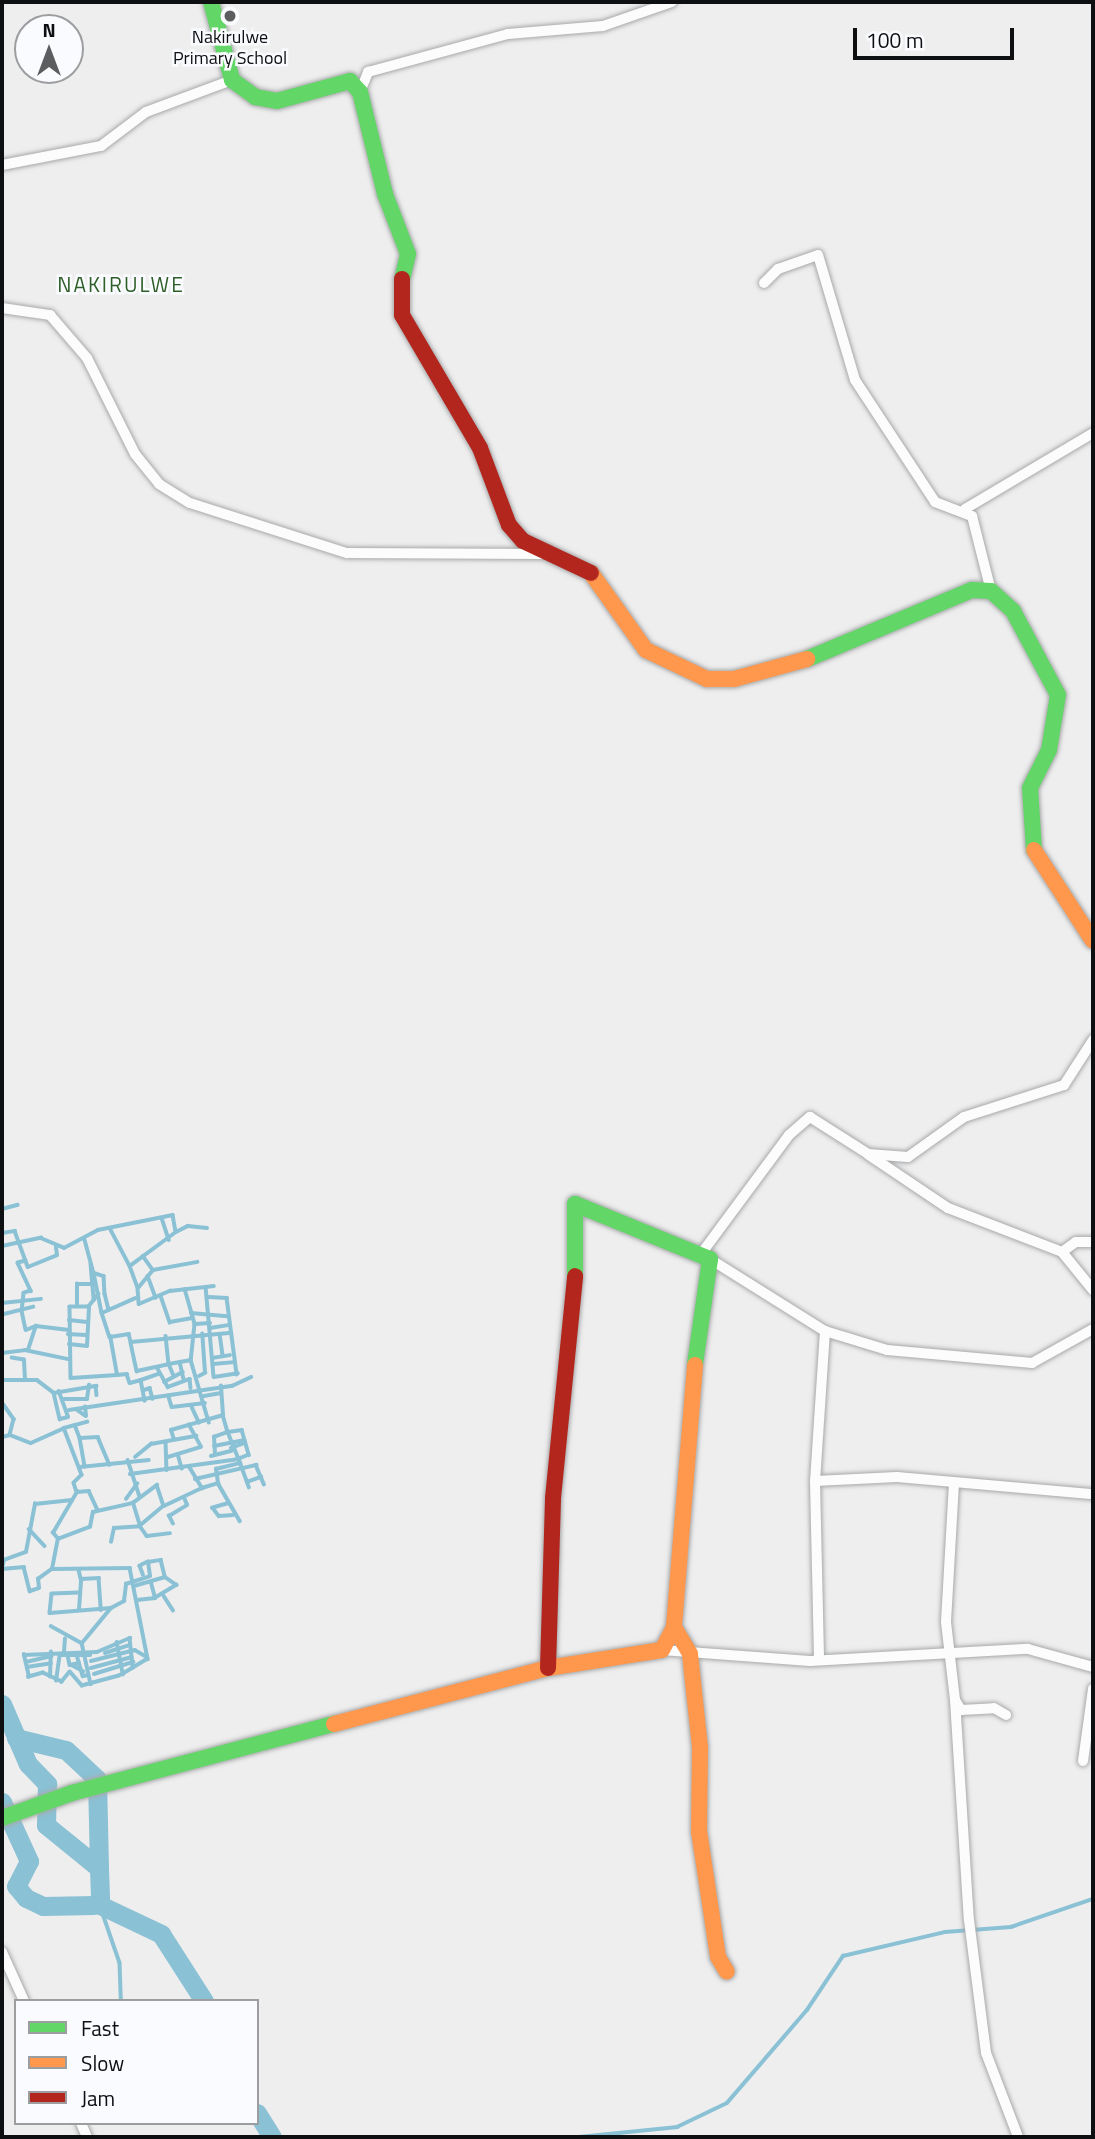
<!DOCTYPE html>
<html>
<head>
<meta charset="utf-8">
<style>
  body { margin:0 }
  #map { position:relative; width:1095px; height:2139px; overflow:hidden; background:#eeeeef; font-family:"Titillium Web",sans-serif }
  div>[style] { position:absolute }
  .stream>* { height:3.5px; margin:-1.75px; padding:0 1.75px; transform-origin:1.75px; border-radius:1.75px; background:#8ac1d4 }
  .river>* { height:19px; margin:-9.5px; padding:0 9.5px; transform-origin:9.5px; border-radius:9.5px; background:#8ac1d4 }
  .roads { filter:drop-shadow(0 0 2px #a8a9aa) drop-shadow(0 0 2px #a8a9aa) }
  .street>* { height:10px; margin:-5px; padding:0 5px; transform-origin:5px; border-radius:5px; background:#fcfcfd }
  .fast>* { height:16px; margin:-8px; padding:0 8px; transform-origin:8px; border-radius:8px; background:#63d668 }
  .slow>* { height:16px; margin:-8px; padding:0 8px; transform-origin:8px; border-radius:8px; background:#ff974d }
  .jam>* { height:16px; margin:-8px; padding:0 8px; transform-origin:8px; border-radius:8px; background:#b3261e }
  .dots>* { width:19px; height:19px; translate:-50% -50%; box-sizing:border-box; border:4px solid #fafbfe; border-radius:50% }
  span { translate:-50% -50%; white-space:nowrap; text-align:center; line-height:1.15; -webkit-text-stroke:5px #fafbfe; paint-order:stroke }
  .poi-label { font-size:18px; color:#0e0f10 }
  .quarter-label { font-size:21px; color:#2e5f29; letter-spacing:2px }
  .frame { position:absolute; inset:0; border:4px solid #0e0f10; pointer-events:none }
  .legend { position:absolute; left:14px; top:1999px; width:245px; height:126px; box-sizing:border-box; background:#fafbfe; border:2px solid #9c9d9f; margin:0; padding:9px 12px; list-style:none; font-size:21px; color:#0e0f10 }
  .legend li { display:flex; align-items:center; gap:14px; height:35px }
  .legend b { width:35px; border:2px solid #9c9d9f }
  .north { position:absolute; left:14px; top:14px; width:70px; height:70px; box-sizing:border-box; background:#fafbfe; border:2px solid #9c9d9f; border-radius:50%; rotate:0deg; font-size:19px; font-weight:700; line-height:28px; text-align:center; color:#0e0f10 }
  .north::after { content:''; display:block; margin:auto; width:24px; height:32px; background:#5c5d5e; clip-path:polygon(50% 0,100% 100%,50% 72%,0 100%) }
  .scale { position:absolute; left:853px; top:28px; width:161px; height:32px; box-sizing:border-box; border:4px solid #0e0f10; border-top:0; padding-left:9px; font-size:21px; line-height:24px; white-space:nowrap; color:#0e0f10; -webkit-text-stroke:5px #fafbfe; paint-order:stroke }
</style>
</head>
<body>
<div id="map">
  <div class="stream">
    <i style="left:2px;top:1209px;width:16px;rotate:-15deg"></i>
    <i style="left:162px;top:1218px;width:23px;rotate:72deg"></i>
    <i style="left:111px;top:1230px;width:41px;rotate:62.2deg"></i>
    <i style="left:130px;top:1266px;width:57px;rotate:-36.5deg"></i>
    <i style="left:2px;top:1233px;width:13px;rotate:-9deg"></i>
    <i style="left:15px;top:1231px;width:38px;rotate:70deg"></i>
    <i style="left:28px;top:1267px;width:31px;rotate:-22deg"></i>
    <i style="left:57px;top:1255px;width:7px;rotate:-98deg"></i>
    <i style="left:85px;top:1240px;width:34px;rotate:75deg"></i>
    <i style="left:94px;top:1273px;width:10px;rotate:17deg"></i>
    <i style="left:104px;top:1276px;width:18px;rotate:87deg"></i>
    <i style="left:2px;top:1246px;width:40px;rotate:-12deg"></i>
    <i style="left:41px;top:1238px;width:25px;rotate:23deg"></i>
    <i style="left:64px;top:1248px;width:38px;rotate:-28deg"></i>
    <i style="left:98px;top:1230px;width:76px;rotate:-11.3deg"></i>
    <i style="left:173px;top:1215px;width:17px;rotate:80deg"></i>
    <i style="left:176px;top:1232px;width:13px;rotate:-27deg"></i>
    <i style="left:188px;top:1226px;width:19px;rotate:6deg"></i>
    <i style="left:143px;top:1256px;width:17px;rotate:54deg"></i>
    <i style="left:26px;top:1261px;width:8px;rotate:166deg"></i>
    <i style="left:18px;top:1263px;width:31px;rotate:65deg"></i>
    <i style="left:31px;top:1291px;width:7px;rotate:164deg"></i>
    <i style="left:24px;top:1293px;width:18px;rotate:96deg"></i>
    <i style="left:22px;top:1311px;width:19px;rotate:78deg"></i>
    <i style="left:26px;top:1330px;width:11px;rotate:-22deg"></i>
    <i style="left:91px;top:1264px;width:36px;rotate:85deg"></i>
    <i style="left:130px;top:1266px;width:23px;rotate:70deg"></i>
    <i style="left:138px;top:1288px;width:23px;rotate:-50deg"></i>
    <i style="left:153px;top:1270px;width:45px;rotate:-10.3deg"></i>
    <i style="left:94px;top:1273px;width:41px;rotate:78.7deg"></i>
    <i style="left:102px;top:1313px;width:36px;rotate:-24deg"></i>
    <i style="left:148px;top:1276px;width:23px;rotate:70deg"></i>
    <i style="left:206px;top:1287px;width:90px;rotate:84.9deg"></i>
    <i style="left:214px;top:1377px;width:24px;rotate:-9deg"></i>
    <i style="left:138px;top:1288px;width:16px;rotate:86deg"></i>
    <i style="left:139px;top:1304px;width:34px;rotate:-23deg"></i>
    <i style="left:170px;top:1291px;width:44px;rotate:-6.5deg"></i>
    <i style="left:185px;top:1289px;width:36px;rotate:74deg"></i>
    <i style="left:195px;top:1324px;width:36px;rotate:96deg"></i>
    <i style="left:191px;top:1360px;width:65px;rotate:73.8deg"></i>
    <i style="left:99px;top:1294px;width:16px;rotate:128deg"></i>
    <i style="left:89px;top:1307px;width:19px;rotate:180deg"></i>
    <i style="left:70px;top:1307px;width:71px;rotate:89.2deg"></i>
    <i style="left:71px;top:1378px;width:46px;rotate:-3.7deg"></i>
    <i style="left:117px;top:1375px;width:39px;rotate:-100deg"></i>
    <i style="left:105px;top:1294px;width:16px;rotate:76deg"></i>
    <i style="left:161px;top:1296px;width:28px;rotate:71deg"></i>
    <i style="left:170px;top:1322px;width:22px;rotate:-10deg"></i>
    <i style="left:209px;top:1297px;width:18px;rotate:3deg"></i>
    <i style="left:227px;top:1298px;width:77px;rotate:82.5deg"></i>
    <i style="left:2px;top:1303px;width:39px;rotate:-6deg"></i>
    <i style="left:77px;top:1306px;width:22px;rotate:-90deg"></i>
    <i style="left:77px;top:1284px;width:14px"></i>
    <i style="left:102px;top:1313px;width:25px;rotate:72deg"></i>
    <i style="left:110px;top:1337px;width:19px;rotate:-9deg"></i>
    <i style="left:129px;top:1334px;width:8px;rotate:76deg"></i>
    <i style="left:131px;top:1342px;width:98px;rotate:-5.2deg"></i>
    <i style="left:191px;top:1313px;width:36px;rotate:5deg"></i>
    <i style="left:4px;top:1314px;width:30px;rotate:-14deg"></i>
    <i style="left:69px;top:1320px;width:18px;rotate:6deg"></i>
    <i style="left:195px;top:1324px;width:15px;rotate:-4deg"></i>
    <i style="left:210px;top:1328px;width:18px;rotate:-9deg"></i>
    <i style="left:68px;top:1334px;width:18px;rotate:3deg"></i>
    <i style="left:220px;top:1334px;width:22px;rotate:82deg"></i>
    <i style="left:166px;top:1336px;width:28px;rotate:84deg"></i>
    <i style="left:169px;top:1364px;width:22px;rotate:-10deg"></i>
    <i style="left:131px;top:1343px;width:29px;rotate:78deg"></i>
    <i style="left:137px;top:1371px;width:33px;rotate:-12deg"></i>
    <i style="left:169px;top:1364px;width:13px;rotate:67deg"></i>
    <i style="left:69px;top:1344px;width:18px;rotate:6deg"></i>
    <i style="left:87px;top:1346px;width:39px;rotate:-87deg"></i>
    <i style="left:28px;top:1350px;width:25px;rotate:-72deg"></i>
    <i style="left:36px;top:1326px;width:33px;rotate:7deg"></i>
    <i style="left:2px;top:1353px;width:23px;rotate:-7deg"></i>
    <i style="left:25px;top:1350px;width:44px;rotate:11.8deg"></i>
    <i style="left:212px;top:1358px;width:18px;rotate:-9deg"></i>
    <i style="left:180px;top:1362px;width:18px;rotate:77deg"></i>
    <i style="left:213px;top:1364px;width:21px;rotate:-5deg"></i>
    <i style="left:157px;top:1367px;width:23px;rotate:61deg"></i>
    <i style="left:168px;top:1387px;width:23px;rotate:-20deg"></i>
    <i style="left:190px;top:1379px;width:9px;rotate:84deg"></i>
    <i style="left:117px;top:1375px;width:10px;rotate:-6deg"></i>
    <i style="left:127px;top:1374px;width:9px;rotate:72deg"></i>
    <i style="left:130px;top:1383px;width:11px;rotate:-15deg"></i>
    <i style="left:141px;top:1380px;width:21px;rotate:79deg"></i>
    <i style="left:199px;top:1376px;width:7px;rotate:-27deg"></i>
    <i style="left:205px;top:1373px;width:39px;rotate:-94deg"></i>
    <i style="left:2px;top:1380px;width:23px"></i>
    <i style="left:25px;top:1380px;width:20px;rotate:-93deg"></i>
    <i style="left:24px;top:1360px;width:12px;rotate:-171deg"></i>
    <i style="left:25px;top:1380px;width:12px"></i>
    <i style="left:37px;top:1380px;width:21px;rotate:37deg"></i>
    <i style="left:54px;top:1393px;width:43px;rotate:-9.5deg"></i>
    <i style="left:96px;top:1386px;width:9px;rotate:84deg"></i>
    <i style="left:141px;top:1380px;width:18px;rotate:-19deg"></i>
    <i style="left:164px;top:1382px;width:21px;rotate:-28deg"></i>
    <i style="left:144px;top:1390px;width:6px;rotate:-18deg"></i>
    <i style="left:150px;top:1388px;width:11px;rotate:75deg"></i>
    <i style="left:54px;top:1393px;width:27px;rotate:77deg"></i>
    <i style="left:60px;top:1419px;width:8px;rotate:-14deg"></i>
    <i style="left:68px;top:1417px;width:27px;rotate:-110deg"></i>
    <i style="left:204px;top:1396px;width:17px;rotate:-10deg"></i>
    <i style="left:169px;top:1397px;width:10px;rotate:73deg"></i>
    <i style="left:172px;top:1407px;width:33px;rotate:-7deg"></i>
    <i style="left:62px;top:1399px;width:25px"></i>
    <i style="left:87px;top:1399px;width:14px;rotate:-82deg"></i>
    <i style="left:2px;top:1402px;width:21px;rotate:55deg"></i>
    <i style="left:14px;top:1419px;width:16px;rotate:104deg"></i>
    <i style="left:192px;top:1407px;width:17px;rotate:65deg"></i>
    <i style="left:199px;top:1422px;width:25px;rotate:-16deg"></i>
    <i style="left:223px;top:1415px;width:29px;rotate:-94deg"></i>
    <i style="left:76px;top:1409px;width:12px;rotate:35deg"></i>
    <i style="left:86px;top:1416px;width:9px;rotate:-96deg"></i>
    <i style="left:69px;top:1410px;width:165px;rotate:-8.4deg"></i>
    <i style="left:232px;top:1386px;width:21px;rotate:-25deg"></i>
    <i style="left:223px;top:1415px;width:18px;rotate:74deg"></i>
    <i style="left:228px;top:1432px;width:14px;rotate:-8deg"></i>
    <i style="left:242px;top:1430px;width:26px;rotate:74deg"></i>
    <i style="left:249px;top:1455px;width:11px;rotate:158deg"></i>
    <i style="left:239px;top:1459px;width:30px;rotate:70deg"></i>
    <i style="left:75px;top:1425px;width:14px;rotate:69deg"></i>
    <i style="left:80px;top:1438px;width:18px;rotate:-3deg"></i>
    <i style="left:98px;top:1437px;width:30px;rotate:67deg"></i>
    <i style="left:64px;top:1428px;width:24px;rotate:-15deg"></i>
    <i style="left:10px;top:1435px;width:22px;rotate:21deg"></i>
    <i style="left:31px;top:1443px;width:36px;rotate:-24deg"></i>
    <i style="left:64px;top:1428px;width:50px;rotate:69deg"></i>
    <i style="left:82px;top:1475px;width:11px;rotate:135deg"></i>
    <i style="left:74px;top:1483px;width:9px;rotate:72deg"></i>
    <i style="left:77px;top:1492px;width:12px;rotate:-5deg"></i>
    <i style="left:89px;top:1491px;width:21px;rotate:65deg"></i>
    <i style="left:2px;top:1437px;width:8px;rotate:-14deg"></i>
    <i style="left:80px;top:1438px;width:29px;rotate:80deg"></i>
    <i style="left:174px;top:1440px;width:10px;rotate:-107deg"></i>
    <i style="left:171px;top:1430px;width:29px;rotate:-16deg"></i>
    <i style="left:166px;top:1442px;width:28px;rotate:88deg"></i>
    <i style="left:214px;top:1446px;width:31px;rotate:-11deg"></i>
    <i style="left:231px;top:1448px;width:15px;rotate:-20deg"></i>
    <i style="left:178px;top:1454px;width:15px;rotate:74deg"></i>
    <i style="left:215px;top:1455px;width:18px;rotate:-93deg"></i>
    <i style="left:214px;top:1437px;width:15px;rotate:-20deg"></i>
    <i style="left:228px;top:1432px;width:29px;rotate:68deg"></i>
    <i style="left:211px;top:1456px;width:21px;rotate:-14deg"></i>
    <i style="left:135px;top:1457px;width:21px;rotate:-39deg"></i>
    <i style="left:151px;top:1444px;width:46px;rotate:-10.1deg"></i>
    <i style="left:168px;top:1457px;width:34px;rotate:-17deg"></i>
    <i style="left:201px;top:1447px;width:25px;rotate:-119deg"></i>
    <i style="left:128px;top:1460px;width:38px;rotate:72deg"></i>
    <i style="left:189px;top:1466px;width:26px;rotate:59deg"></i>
    <i style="left:202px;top:1488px;width:17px;rotate:-17deg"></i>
    <i style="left:218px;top:1483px;width:14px;rotate:-98deg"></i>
    <i style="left:216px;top:1469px;width:25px;rotate:-14deg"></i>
    <i style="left:80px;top:1467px;width:69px;rotate:-5.8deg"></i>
    <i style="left:130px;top:1474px;width:110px;rotate:-7.8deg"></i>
    <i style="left:195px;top:1479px;width:63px;rotate:-12.9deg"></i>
    <i style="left:256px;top:1465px;width:21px;rotate:67deg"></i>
    <i style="left:247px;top:1482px;width:15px;rotate:-20deg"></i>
    <i style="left:218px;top:1483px;width:44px;rotate:59.9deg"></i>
    <i style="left:126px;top:1499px;width:19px;rotate:-54deg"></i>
    <i style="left:227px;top:1504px;width:15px;rotate:164deg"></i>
    <i style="left:213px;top:1508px;width:10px;rotate:53deg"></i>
    <i style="left:219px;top:1516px;width:14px;rotate:-4deg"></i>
    <i style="left:164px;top:1506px;width:42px;rotate:-25.3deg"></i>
    <i style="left:173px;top:1524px;width:9px;rotate:-117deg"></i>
    <i style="left:169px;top:1516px;width:21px;rotate:-31deg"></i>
    <i style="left:187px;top:1505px;width:8px;rotate:-113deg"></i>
    <i style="left:29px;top:1529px;width:23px;rotate:47deg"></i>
    <i style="left:58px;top:1539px;width:34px;rotate:-21deg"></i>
    <i style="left:90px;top:1527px;width:15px;rotate:-79deg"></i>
    <i style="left:93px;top:1512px;width:41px;rotate:-12.7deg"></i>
    <i style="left:133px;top:1503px;width:30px;rotate:-37deg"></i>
    <i style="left:157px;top:1485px;width:22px;rotate:72deg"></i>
    <i style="left:164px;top:1506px;width:31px;rotate:140deg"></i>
    <i style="left:140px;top:1526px;width:12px;rotate:55deg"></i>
    <i style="left:147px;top:1536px;width:23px;rotate:-7deg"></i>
    <i style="left:111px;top:1542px;width:14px;rotate:-78deg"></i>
    <i style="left:114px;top:1528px;width:26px;rotate:-4deg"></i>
    <i style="left:140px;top:1526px;width:24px;rotate:-107deg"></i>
    <i style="left:148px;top:1562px;width:13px;rotate:-9deg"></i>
    <i style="left:161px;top:1560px;width:16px;rotate:76deg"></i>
    <i style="left:2px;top:1568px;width:8px;rotate:-76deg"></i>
    <i style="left:4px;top:1560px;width:23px;rotate:-20deg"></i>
    <i style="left:26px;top:1552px;width:49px;rotate:-79.4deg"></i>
    <i style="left:35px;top:1504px;width:37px;rotate:-6deg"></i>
    <i style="left:2px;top:1569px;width:22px;rotate:-5deg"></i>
    <i style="left:24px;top:1567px;width:25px;rotate:76deg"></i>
    <i style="left:30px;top:1591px;width:9px;rotate:-18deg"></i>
    <i style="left:39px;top:1588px;width:9px;rotate:-96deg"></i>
    <i style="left:38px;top:1579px;width:17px;rotate:-36deg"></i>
    <i style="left:52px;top:1569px;width:31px;rotate:-79deg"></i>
    <i style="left:58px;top:1539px;width:8px;rotate:-130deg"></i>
    <i style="left:53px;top:1533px;width:48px;rotate:-59.7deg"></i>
    <i style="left:52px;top:1569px;width:78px;rotate:-0.7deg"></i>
    <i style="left:130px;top:1568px;width:93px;rotate:78.8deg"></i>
    <i style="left:148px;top:1659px;width:29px;rotate:149deg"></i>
    <i style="left:123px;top:1674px;width:4px;rotate:153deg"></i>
    <i style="left:119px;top:1676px;width:38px;rotate:165deg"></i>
    <i style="left:82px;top:1686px;width:18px;rotate:-131deg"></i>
    <i style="left:70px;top:1672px;width:13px;rotate:129deg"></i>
    <i style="left:62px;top:1682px;width:21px;rotate:-155deg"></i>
    <i style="left:43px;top:1673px;width:15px;rotate:164deg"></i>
    <i style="left:29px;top:1677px;width:23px;rotate:-103deg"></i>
    <i style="left:24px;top:1655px;width:73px;rotate:-2.4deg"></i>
    <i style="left:97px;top:1652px;width:36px;rotate:-23deg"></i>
    <i style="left:130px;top:1638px;width:30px;rotate:84deg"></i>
    <i style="left:79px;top:1570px;width:9px;rotate:77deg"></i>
    <i style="left:81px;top:1579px;width:18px;rotate:-3deg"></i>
    <i style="left:99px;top:1578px;width:32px;rotate:86deg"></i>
    <i style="left:134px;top:1586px;width:32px;rotate:-16deg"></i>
    <i style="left:165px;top:1577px;width:14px;rotate:34deg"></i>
    <i style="left:177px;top:1585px;width:26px;rotate:149deg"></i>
    <i style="left:80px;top:1593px;width:28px;rotate:178deg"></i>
    <i style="left:52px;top:1594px;width:19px;rotate:96deg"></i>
    <i style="left:50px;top:1613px;width:61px;rotate:-4.7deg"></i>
    <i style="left:111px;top:1608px;width:15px;rotate:-28deg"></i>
    <i style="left:124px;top:1601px;width:17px;rotate:-83deg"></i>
    <i style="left:126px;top:1584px;width:25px;rotate:-18deg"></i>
    <i style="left:150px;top:1576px;width:14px;rotate:-98deg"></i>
    <i style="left:148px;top:1562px;width:9px;rotate:153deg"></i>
    <i style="left:140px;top:1566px;width:9px;rotate:69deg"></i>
    <i style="left:164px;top:1596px;width:17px;rotate:57deg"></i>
    <i style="left:137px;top:1600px;width:18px;rotate:-6deg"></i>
    <i style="left:155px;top:1598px;width:16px;rotate:-105deg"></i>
    <i style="left:79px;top:1610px;width:31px;rotate:-86deg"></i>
    <i style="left:51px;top:1626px;width:35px;rotate:29deg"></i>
    <i style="left:82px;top:1643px;width:42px;rotate:77.6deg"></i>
    <i style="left:117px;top:1642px;width:33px;rotate:79deg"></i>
    <i style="left:82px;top:1643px;width:45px;rotate:-50.4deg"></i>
    <i style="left:64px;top:1652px;width:13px;rotate:-86deg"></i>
    <i style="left:105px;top:1653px;width:26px;rotate:-18deg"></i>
    <i style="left:60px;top:1655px;width:30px"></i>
    <i style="left:68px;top:1655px;width:10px;rotate:79deg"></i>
    <i style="left:70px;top:1665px;width:9px;rotate:-13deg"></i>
    <i style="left:77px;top:1655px;width:22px;rotate:74deg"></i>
    <i style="left:83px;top:1676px;width:5px;rotate:-11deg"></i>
    <i style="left:91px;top:1661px;width:45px;rotate:-14deg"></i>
    <i style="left:135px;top:1650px;width:14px;rotate:30deg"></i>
    <i style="left:26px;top:1662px;width:26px;rotate:-13deg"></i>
    <i style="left:72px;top:1665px;width:13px;rotate:29deg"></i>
    <i style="left:27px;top:1667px;width:24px;rotate:-9deg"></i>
    <i style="left:91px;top:1668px;width:42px;rotate:-15deg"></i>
    <i style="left:94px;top:1674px;width:41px;rotate:-17.1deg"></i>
    <i style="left:50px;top:1677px;width:25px;rotate:-88deg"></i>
    <i style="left:56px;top:1681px;width:27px;rotate:-82deg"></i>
    <i style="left:100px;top:1905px;width:61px;rotate:71deg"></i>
    <i style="left:120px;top:1963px;width:38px;rotate:88deg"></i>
    <i style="left:579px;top:2137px;width:99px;rotate:-5.8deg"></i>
    <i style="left:677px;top:2127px;width:55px;rotate:-25.6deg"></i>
    <i style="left:727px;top:2103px;width:123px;rotate:-49.3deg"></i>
    <i style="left:807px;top:2010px;width:65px;rotate:-56.3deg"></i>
    <i style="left:843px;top:1956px;width:105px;rotate:-13.2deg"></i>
    <i style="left:945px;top:1932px;width:66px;rotate:-4.3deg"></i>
    <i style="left:1011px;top:1927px;width:87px;rotate:-18.9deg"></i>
  </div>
  <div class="river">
    <i style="left:2px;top:1704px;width:65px;rotate:66.6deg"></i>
    <i style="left:28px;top:1764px;width:28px;rotate:46deg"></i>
    <i style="left:47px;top:1784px;width:41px;rotate:91.4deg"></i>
    <i style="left:46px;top:1825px;width:68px;rotate:39.1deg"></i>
    <i style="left:99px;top:1868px;width:37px;rotate:88deg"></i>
    <i style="left:100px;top:1905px;width:68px;rotate:25.4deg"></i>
    <i style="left:161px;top:1934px;width:80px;rotate:57.3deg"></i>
    <i style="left:16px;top:1738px;width:51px;rotate:13.5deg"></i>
    <i style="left:66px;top:1750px;width:42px;rotate:43.1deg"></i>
    <i style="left:97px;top:1779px;width:89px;rotate:88.7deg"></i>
    <i style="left:2px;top:1802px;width:65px;rotate:65.4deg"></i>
    <i style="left:29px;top:1861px;width:28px;rotate:117deg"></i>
    <i style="left:16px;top:1886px;width:16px;rotate:50deg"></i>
    <i style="left:26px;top:1898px;width:19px;rotate:25deg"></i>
    <i style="left:43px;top:1906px;width:51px;rotate:-1.1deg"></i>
    <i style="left:257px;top:2113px;width:28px;rotate:58deg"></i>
  </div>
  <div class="roads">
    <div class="street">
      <i style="left:360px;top:92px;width:22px;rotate:-68deg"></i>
      <i style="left:368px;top:72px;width:145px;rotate:-15.2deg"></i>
      <i style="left:508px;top:34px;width:95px;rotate:-4.8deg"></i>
      <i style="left:603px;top:26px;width:73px;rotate:-19.2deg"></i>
      <i style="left:2px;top:165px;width:101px;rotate:-10.9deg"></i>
      <i style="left:101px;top:146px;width:56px;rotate:-37.1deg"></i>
      <i style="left:146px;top:112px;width:92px;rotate:-20.4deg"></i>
      <i style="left:764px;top:283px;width:20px;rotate:-45deg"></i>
      <i style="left:778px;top:269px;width:42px;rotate:-19.3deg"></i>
      <i style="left:818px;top:255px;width:130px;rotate:73.5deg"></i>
      <i style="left:855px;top:380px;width:146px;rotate:56.7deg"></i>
      <i style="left:935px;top:502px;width:40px;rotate:21deg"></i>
      <i style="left:972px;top:516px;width:77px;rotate:75.8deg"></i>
      <i style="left:2px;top:308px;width:49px;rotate:8.3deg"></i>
      <i style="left:50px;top:315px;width:57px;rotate:49.3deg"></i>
      <i style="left:87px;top:358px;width:107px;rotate:63.4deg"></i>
      <i style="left:135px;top:454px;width:38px;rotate:51deg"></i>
      <i style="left:159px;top:484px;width:36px;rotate:32deg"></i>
      <i style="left:190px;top:503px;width:165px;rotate:17.7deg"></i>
      <i style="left:347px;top:553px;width:195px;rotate:0.3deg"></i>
      <i style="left:965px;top:509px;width:149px;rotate:-30.7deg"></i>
      <i style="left:869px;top:1155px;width:95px;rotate:33.9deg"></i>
      <i style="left:948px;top:1208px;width:122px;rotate:21.1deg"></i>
      <i style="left:1062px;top:1252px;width:49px;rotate:50.8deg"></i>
      <i style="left:1062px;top:1252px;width:17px;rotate:-36deg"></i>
      <i style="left:1076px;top:1242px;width:17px"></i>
      <i style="left:701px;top:1254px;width:148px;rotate:-53.5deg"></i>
      <i style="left:789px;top:1135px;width:28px;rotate:-41deg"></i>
      <i style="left:810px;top:1117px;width:69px;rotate:32.5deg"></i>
      <i style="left:868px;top:1154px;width:40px;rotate:4.3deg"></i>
      <i style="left:908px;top:1157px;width:69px;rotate:-35.5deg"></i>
      <i style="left:964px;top:1117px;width:105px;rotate:-17.7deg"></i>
      <i style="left:1064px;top:1085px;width:54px;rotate:-57.2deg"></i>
      <i style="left:710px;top:1259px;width:136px;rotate:32.1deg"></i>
      <i style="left:825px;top:1331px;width:65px;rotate:17deg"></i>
      <i style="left:887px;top:1350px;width:146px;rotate:5.1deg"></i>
      <i style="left:1032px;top:1363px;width:70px;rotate:-29.1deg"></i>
      <i style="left:825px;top:1331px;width:150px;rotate:93.8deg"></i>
      <i style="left:815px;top:1481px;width:82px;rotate:-2.8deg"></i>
      <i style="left:897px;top:1477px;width:197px;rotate:5deg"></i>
      <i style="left:815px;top:1481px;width:179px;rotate:88.7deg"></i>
      <i style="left:954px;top:1483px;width:139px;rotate:93.3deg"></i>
      <i style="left:946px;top:1622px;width:79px;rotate:83.4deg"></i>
      <i style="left:955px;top:1700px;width:12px;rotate:59deg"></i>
      <i style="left:961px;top:1710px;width:33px;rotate:-3deg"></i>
      <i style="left:994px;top:1708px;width:14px;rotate:30deg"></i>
      <i style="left:662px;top:1650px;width:148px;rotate:4.3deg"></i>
      <i style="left:810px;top:1661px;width:218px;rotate:-3.2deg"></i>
      <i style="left:1028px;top:1649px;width:67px;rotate:15.5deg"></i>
      <i style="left:955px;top:1700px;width:220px;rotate:86.4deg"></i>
      <i style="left:969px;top:1920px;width:134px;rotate:82.7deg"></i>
      <i style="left:986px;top:2053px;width:90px;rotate:69.1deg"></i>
      <i style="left:1083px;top:1761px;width:73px;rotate:-82.1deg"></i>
      <i style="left:2px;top:1952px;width:54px;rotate:65.8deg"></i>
      <i style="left:81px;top:2123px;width:15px;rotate:67deg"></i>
    </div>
    <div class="fast">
      <i style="left:211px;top:2px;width:81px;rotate:74.9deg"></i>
      <i style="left:232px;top:80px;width:29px;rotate:36deg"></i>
      <i style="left:255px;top:97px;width:22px;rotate:10deg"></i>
      <i style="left:277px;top:101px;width:76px;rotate:-15.3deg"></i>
      <i style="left:350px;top:81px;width:15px;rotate:48deg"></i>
      <i style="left:360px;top:92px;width:105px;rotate:76.2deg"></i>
      <i style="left:385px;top:194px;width:64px;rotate:69deg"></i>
      <i style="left:408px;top:254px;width:26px;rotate:103deg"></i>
      <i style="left:807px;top:659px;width:179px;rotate:-22.7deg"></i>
      <i style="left:972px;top:590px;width:19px;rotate:3deg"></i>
      <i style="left:991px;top:591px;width:30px;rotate:42deg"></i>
      <i style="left:1013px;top:611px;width:95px;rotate:61.8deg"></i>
      <i style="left:1058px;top:695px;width:56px;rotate:99.3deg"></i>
      <i style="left:1049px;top:750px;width:42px;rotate:116.6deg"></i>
      <i style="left:1030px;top:788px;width:62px;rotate:86.3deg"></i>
      <i style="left:575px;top:1276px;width:72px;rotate:-90deg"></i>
      <i style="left:575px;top:1204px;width:146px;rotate:22.2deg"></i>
      <i style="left:710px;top:1259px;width:107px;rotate:98.1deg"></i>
      <i style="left:2px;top:1818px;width:74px;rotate:-19.7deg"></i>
      <i style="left:72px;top:1793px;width:271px;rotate:-14.8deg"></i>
    </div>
    <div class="slow">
      <i style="left:591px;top:573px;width:95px;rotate:54.5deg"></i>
      <i style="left:646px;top:650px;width:68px;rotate:25.4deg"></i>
      <i style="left:707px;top:679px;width:27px"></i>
      <i style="left:734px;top:679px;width:76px;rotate:-15.3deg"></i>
      <i style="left:1034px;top:850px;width:108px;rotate:57deg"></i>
      <i style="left:695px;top:1365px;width:263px;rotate:94.6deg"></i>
      <i style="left:674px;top:1627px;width:31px;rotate:59deg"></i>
      <i style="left:690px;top:1654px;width:95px;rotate:83.9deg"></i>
      <i style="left:700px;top:1748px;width:83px;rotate:90.7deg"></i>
      <i style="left:699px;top:1831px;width:127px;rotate:81.4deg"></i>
      <i style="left:718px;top:1957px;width:17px;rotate:59deg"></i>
      <i style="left:334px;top:1724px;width:221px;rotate:-14.7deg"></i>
      <i style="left:548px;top:1668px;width:115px;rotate:-9deg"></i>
      <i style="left:662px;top:1650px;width:26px;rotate:-62deg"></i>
    </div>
    <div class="jam">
      <i style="left:402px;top:279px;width:36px;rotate:90deg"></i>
      <i style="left:402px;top:315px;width:154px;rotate:59.6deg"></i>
      <i style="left:480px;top:448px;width:82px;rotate:69.4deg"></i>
      <i style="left:509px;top:525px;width:21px;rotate:49deg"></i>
      <i style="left:523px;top:541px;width:75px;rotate:25.2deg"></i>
      <i style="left:548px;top:1668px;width:170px;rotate:-88.3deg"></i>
      <i style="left:553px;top:1498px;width:223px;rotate:-84.3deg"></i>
    </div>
  </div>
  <div class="dots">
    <i style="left:230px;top:16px;background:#5c5d5e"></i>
  </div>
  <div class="poi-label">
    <span style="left:230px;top:48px">Nakirulwe<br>Primary School</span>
  </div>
  <div class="quarter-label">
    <span style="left:121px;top:284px">NAKIRULWE</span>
  </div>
  <div class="frame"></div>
  <ul class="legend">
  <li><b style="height:9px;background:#63d668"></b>Fast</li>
  <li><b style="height:9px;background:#ff974d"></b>Slow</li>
  <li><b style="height:9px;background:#b3261e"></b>Jam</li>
  </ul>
  <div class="north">N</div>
  <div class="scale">100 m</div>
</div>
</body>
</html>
